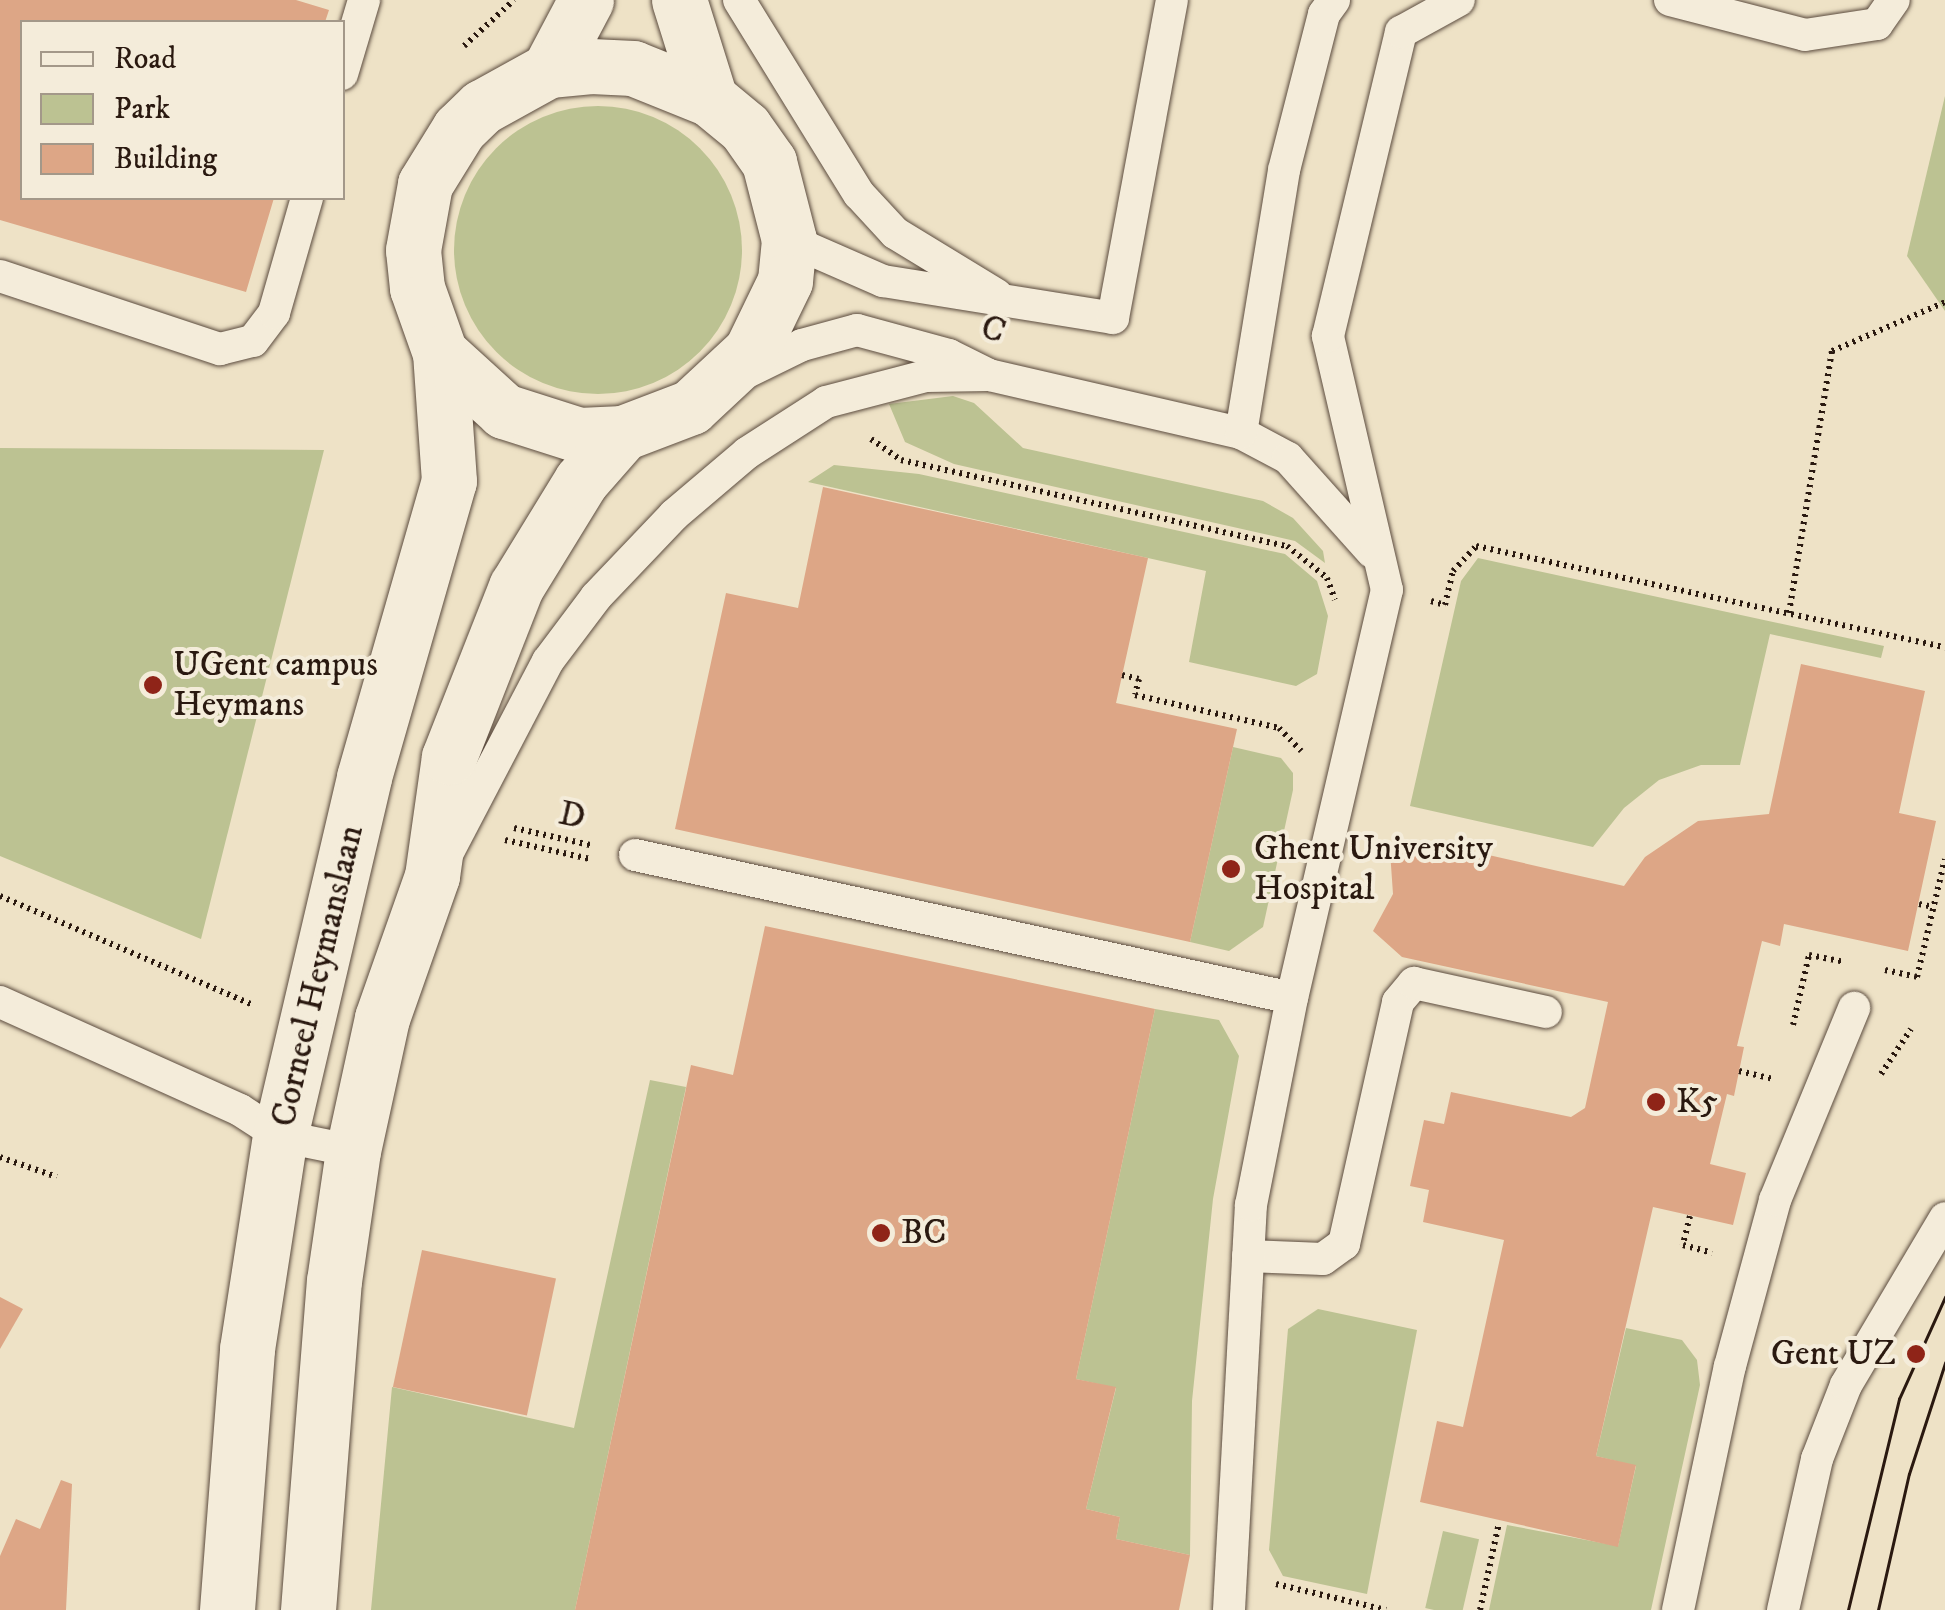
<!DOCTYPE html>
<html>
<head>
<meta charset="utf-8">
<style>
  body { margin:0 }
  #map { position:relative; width:1945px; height:1610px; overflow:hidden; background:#eee2c6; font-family:"IM FELL DW Pica",serif }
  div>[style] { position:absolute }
  .green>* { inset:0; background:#bcc292; transform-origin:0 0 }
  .round { border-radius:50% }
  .building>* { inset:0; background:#dda686; transform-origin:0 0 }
  .path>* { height:6px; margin-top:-3px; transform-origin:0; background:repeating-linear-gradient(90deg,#2a1910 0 2.5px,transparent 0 7.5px) }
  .roads { filter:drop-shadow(0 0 2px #5b4b3e) drop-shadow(0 0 2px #5b4b3e) }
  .service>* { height:32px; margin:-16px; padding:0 16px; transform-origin:16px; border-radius:16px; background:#f4ecda }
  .tertiary>* { height:55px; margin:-27.5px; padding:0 27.5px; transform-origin:27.5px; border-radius:27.5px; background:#f4ecda }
  .tram>* { height:2.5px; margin:-1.25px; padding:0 1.25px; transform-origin:1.25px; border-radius:1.25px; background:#2a1910 }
  .dots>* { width:28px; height:28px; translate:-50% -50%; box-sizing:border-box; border:5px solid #f4ecda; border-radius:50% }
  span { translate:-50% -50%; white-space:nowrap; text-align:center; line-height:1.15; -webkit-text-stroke:8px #f4ecda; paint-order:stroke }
  .street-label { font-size:35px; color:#2a1910 }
  .poi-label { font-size:35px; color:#2a1910 }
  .left { translate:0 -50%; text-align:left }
  .right { translate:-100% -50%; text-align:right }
  .legend { position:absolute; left:20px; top:20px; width:325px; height:180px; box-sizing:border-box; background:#f4ecda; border:2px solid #a39889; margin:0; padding:12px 18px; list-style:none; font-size:30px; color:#2a1910 }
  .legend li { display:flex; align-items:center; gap:20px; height:50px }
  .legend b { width:50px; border:2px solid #a39889 }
</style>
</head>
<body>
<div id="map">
  <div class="green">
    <i style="clip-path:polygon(1945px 96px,1945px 311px,1907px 256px)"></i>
    <i class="round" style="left:454px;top:106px;width:288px;height:288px"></i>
    <i style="clip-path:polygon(953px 396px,974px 403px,1023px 448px,1263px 501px,1293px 518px,1323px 551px,1325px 563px,1295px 541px,954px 464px,905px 442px,889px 404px)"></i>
    <i style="clip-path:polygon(0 448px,324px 450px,201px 939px,0 856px)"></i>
    <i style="clip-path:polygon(834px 465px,919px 474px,1285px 554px,1317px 581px,1328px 616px,1317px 674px,1296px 686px,1189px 662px,1206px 571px,808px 482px)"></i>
    <i style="clip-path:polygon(1478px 558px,1884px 646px,1881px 658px,1770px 634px,1740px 765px,1701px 765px,1659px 780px,1624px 808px,1593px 847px,1410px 806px,1461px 581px)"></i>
    <i style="clip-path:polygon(1233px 747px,1281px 758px,1293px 773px,1293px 790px,1263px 927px,1229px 951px,1190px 942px)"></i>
    <i style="clip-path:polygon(1155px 1009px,1219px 1020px,1239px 1056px,1213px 1199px,1192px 1401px,1190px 1555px,1116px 1539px,1120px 1517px,1086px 1509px,1116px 1388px,1076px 1379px)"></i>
    <i style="clip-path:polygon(650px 1080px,686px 1087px,575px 1610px,371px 1610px,392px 1387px,574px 1428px)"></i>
    <i style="clip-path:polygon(1318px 1309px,1417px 1330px,1367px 1594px,1283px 1576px,1269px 1550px,1288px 1329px)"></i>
    <i style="clip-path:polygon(1626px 1328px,1682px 1340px,1697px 1360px,1700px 1385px,1651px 1610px,1489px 1610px,1507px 1525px,1618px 1546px,1636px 1466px,1596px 1456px)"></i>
    <i style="left:1443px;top:1531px;width:37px;height:79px;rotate:13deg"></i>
  </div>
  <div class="building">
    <i style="clip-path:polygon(0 0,296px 0,329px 10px,325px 22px,22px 22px,22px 198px,274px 198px,246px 292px,0 220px)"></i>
    <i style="clip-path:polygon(823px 487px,1148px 558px,1116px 703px,1237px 729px,1190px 942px,675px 829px,726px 593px,798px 608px)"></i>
    <i style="clip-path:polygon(1801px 664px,1925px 691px,1899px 813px,1936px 821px,1908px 951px,1784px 924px,1780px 946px,1762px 941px,1737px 1046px,1744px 1047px,1734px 1096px,1727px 1094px,1710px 1164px,1746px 1173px,1733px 1225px,1653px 1207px,1596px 1456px,1636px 1465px,1618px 1547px,1420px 1502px,1437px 1421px,1463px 1427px,1504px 1240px,1423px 1222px,1429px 1190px,1410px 1186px,1424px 1120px,1444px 1124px,1451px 1092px,1571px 1117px,1585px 1108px,1608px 1002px,1402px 957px,1373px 931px,1393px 894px,1390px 851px,1427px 841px,1624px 886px,1645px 857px,1698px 821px,1769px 814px)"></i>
    <i style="clip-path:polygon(765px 926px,1155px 1009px,1076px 1379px,1116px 1387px,1086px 1509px,1120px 1517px,1116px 1539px,1190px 1555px,1179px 1610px,575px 1610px,691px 1065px,733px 1075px)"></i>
    <i style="left:422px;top:1250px;width:137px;height:140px;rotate:12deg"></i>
    <i style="clip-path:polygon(0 1297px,23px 1309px,0 1349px)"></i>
    <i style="clip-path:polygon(61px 1480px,72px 1484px,66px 1610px,0 1610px,0 1556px,16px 1519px,40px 1529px)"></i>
  </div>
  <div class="path">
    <i style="left:464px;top:46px;width:68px;rotate:-42.6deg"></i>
    <i style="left:871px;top:439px;width:37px;rotate:35deg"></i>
    <i style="left:901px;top:460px;width:395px;rotate:12.6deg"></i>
    <i style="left:1287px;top:546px;width:50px;rotate:38.5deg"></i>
    <i style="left:1327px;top:578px;width:23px;rotate:70deg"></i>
    <i style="left:1431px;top:601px;width:15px;rotate:16deg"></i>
    <i style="left:1445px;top:605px;width:35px;rotate:-77deg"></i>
    <i style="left:1453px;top:571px;width:34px;rotate:-47deg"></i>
    <i style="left:1476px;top:546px;width:480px;rotate:12.2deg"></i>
    <i style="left:1789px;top:613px;width:266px;rotate:-80.7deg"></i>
    <i style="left:1832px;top:351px;width:123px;rotate:-23.4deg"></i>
    <i style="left:1122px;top:675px;width:17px;rotate:13deg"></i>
    <i style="left:1139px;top:679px;width:16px;rotate:104deg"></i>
    <i style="left:1135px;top:695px;width:148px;rotate:12.9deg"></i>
    <i style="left:1279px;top:728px;width:32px;rotate:46deg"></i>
    <i style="left:514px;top:828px;width:78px;rotate:12.6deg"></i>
    <i style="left:505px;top:840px;width:87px;rotate:12.6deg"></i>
    <i style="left:0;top:896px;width:273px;rotate:23.3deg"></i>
    <i style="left:1919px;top:904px;width:14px;rotate:12deg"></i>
    <i style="left:1885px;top:970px;width:33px;rotate:12deg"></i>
    <i style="left:1917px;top:977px;width:121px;rotate:-76.7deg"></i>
    <i style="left:1793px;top:1025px;width:72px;rotate:-77.1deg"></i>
    <i style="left:1809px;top:955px;width:36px;rotate:11deg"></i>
    <i style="left:1739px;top:1071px;width:37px;rotate:13deg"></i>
    <i style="left:1881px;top:1074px;width:54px;rotate:-56.3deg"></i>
    <i style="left:0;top:1157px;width:60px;rotate:19.3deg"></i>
    <i style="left:1690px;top:1216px;width:30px;rotate:104deg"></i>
    <i style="left:1683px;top:1245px;width:30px;rotate:15deg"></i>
    <i style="left:1276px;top:1584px;width:113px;rotate:13.3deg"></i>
    <i style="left:1480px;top:1610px;width:89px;rotate:-77.7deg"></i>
  </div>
  <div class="roads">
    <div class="service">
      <i style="left:739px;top:0;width:228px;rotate:58.3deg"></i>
      <i style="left:859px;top:194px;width:53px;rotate:47.3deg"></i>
      <i style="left:895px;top:233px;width:119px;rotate:31.3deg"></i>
      <i style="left:1670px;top:0;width:139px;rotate:14.5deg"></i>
      <i style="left:1805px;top:35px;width:73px;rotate:-8.7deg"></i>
      <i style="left:1877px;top:24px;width:29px;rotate:-55deg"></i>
      <i style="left:342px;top:74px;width:77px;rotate:-73.4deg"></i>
      <i style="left:789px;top:240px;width:103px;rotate:23.6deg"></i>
      <i style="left:883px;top:281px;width:233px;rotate:9.1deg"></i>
      <i style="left:1113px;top:318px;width:323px;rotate:-79.5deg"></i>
      <i style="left:0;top:276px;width:232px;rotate:18.4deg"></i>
      <i style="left:220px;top:349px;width:34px;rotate:-14deg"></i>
      <i style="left:253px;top:341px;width:35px;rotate:-53deg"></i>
      <i style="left:274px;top:313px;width:120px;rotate:-74deg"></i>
      <i style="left:739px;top:376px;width:70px;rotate:-26.2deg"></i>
      <i style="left:802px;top:345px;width:57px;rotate:-15.3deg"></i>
      <i style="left:857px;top:330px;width:95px;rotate:15.2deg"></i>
      <i style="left:949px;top:355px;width:45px;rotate:26.6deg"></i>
      <i style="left:989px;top:375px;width:259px;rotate:13deg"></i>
      <i style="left:1241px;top:433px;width:53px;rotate:28deg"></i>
      <i style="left:1288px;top:458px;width:126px;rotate:48.2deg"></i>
      <i style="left:1241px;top:433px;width:266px;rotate:-80.7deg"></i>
      <i style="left:1284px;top:170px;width:161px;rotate:-75.6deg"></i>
      <i style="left:1324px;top:14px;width:17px;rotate:-54deg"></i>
      <i style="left:635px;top:855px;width:672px;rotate:12.28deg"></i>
      <i style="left:446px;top:856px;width:220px;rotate:-62.4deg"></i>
      <i style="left:548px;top:661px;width:80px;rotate:-53.1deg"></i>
      <i style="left:596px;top:597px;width:113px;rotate:-46.4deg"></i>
      <i style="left:674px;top:515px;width:96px;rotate:-40.3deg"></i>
      <i style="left:747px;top:453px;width:94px;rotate:-32.8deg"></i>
      <i style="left:826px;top:402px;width:103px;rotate:-14.6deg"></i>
      <i style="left:926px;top:376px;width:63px;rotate:-0.9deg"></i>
      <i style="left:0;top:1002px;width:263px;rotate:24.2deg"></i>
      <i style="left:240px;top:1110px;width:48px;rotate:33deg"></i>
      <i style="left:280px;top:1136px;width:75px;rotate:11.6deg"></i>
      <i style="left:1248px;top:1256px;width:75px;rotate:2.3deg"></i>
      <i style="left:1323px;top:1259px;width:26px;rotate:-36deg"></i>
      <i style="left:1344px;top:1244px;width:248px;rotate:-77.4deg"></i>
      <i style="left:1398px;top:1002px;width:25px;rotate:-50deg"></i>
      <i style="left:1414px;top:983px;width:135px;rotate:12.4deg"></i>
      <i style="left:1229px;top:1610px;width:406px;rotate:-86.9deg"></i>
      <i style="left:1251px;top:1205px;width:211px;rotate:-78.8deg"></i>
      <i style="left:1292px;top:998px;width:419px;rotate:-76.9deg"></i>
      <i style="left:1387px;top:590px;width:261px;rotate:-103.1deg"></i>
      <i style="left:1328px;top:336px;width:313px;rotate:-76.5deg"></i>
      <i style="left:1401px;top:32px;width:66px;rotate:-28.9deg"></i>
      <i style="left:1678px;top:1610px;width:249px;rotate:-78deg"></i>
      <i style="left:1730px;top:1366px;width:172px;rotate:-74.8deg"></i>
      <i style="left:1775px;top:1200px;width:208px;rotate:-67.6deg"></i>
      <i style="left:1783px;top:1610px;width:155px;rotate:-77.3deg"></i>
      <i style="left:1817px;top:1459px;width:79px;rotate:-68.6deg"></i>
      <i style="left:1846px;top:1385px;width:194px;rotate:-59.3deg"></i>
    </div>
    <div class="tertiary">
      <i style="left:679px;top:0;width:104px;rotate:72.6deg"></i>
      <i style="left:549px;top:70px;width:79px;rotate:-62.1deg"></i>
      <i style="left:227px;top:1610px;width:262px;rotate:-85.6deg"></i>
      <i style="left:247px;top:1349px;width:216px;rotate:-81.2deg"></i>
      <i style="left:280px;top:1136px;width:369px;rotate:-76.8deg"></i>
      <i style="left:364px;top:777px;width:308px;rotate:-74deg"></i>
      <i style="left:449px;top:481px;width:128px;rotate:-94deg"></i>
      <i style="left:440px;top:353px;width:69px;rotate:-109.5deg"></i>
      <i style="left:417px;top:288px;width:38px;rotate:-96deg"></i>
      <i style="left:413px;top:250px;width:67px;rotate:-79.7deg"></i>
      <i style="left:425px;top:184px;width:65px;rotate:-58.3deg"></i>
      <i style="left:459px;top:129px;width:32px;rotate:-44deg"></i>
      <i style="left:482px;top:107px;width:77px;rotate:-28.9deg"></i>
      <i style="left:549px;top:70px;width:42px;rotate:-5.4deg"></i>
      <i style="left:591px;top:66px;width:42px;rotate:2.7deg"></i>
      <i style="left:633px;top:68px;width:83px;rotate:21.9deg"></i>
      <i style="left:710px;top:99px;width:45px;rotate:39.6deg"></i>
      <i style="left:745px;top:128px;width:42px;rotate:54.8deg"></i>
      <i style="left:769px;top:162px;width:81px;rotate:75.6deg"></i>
      <i style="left:789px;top:240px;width:41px;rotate:95.6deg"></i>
      <i style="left:785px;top:281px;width:78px;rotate:115.9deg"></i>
      <i style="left:751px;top:351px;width:82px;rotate:137deg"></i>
      <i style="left:691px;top:407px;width:73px;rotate:159.1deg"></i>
      <i style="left:623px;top:433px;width:44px;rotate:177.4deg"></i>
      <i style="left:579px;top:435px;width:79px;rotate:-162.3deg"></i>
      <i style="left:504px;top:411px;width:86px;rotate:-137.8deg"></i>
      <i style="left:308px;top:1610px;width:330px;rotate:-85.5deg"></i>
      <i style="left:334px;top:1281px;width:131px;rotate:-81.7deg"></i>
      <i style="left:353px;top:1151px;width:136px;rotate:-77.7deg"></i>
      <i style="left:382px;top:1018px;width:151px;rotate:-70.6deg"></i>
      <i style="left:432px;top:876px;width:120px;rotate:-81.9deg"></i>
      <i style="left:449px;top:757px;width:183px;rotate:-68.5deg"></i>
      <i style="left:516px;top:587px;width:124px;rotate:-58.5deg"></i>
      <i style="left:581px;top:481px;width:64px;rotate:-48.8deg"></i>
    </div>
  </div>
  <div class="tram">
    <i style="left:1848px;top:1610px;width:217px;rotate:-76.4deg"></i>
    <i style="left:1899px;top:1399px;width:112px;rotate:-65.7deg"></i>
    <i style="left:1878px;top:1610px;width:139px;rotate:-77.2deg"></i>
    <i style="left:1909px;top:1474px;width:117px;rotate:-72deg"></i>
  </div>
  <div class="dots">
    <i style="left:153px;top:685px;background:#8f2418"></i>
    <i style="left:1231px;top:869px;background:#8f2418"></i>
    <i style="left:1656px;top:1102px;background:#8f2418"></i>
    <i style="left:881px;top:1233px;background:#8f2418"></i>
    <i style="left:1916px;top:1354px;background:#8f2418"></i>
  </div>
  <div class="street-label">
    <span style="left:993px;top:330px;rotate:23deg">C</span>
    <span style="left:572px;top:816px;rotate:12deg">D</span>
    <span style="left:318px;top:976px;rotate:-77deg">Corneel Heymanslaan</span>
  </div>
  <div class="poi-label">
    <span class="left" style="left:173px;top:685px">UGent campus<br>Heymans</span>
    <span class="left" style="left:1254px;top:869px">Ghent University<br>Hospital</span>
    <span class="left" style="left:1676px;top:1102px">K5</span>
    <span class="left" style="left:901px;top:1233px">BC</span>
    <span class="right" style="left:1896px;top:1354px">Gent UZ</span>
  </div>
  <ul class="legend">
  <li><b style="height:12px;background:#f4ecda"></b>Road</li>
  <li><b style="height:28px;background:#bcc292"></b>Park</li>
  <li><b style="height:28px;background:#dda686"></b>Building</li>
  </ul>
</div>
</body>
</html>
